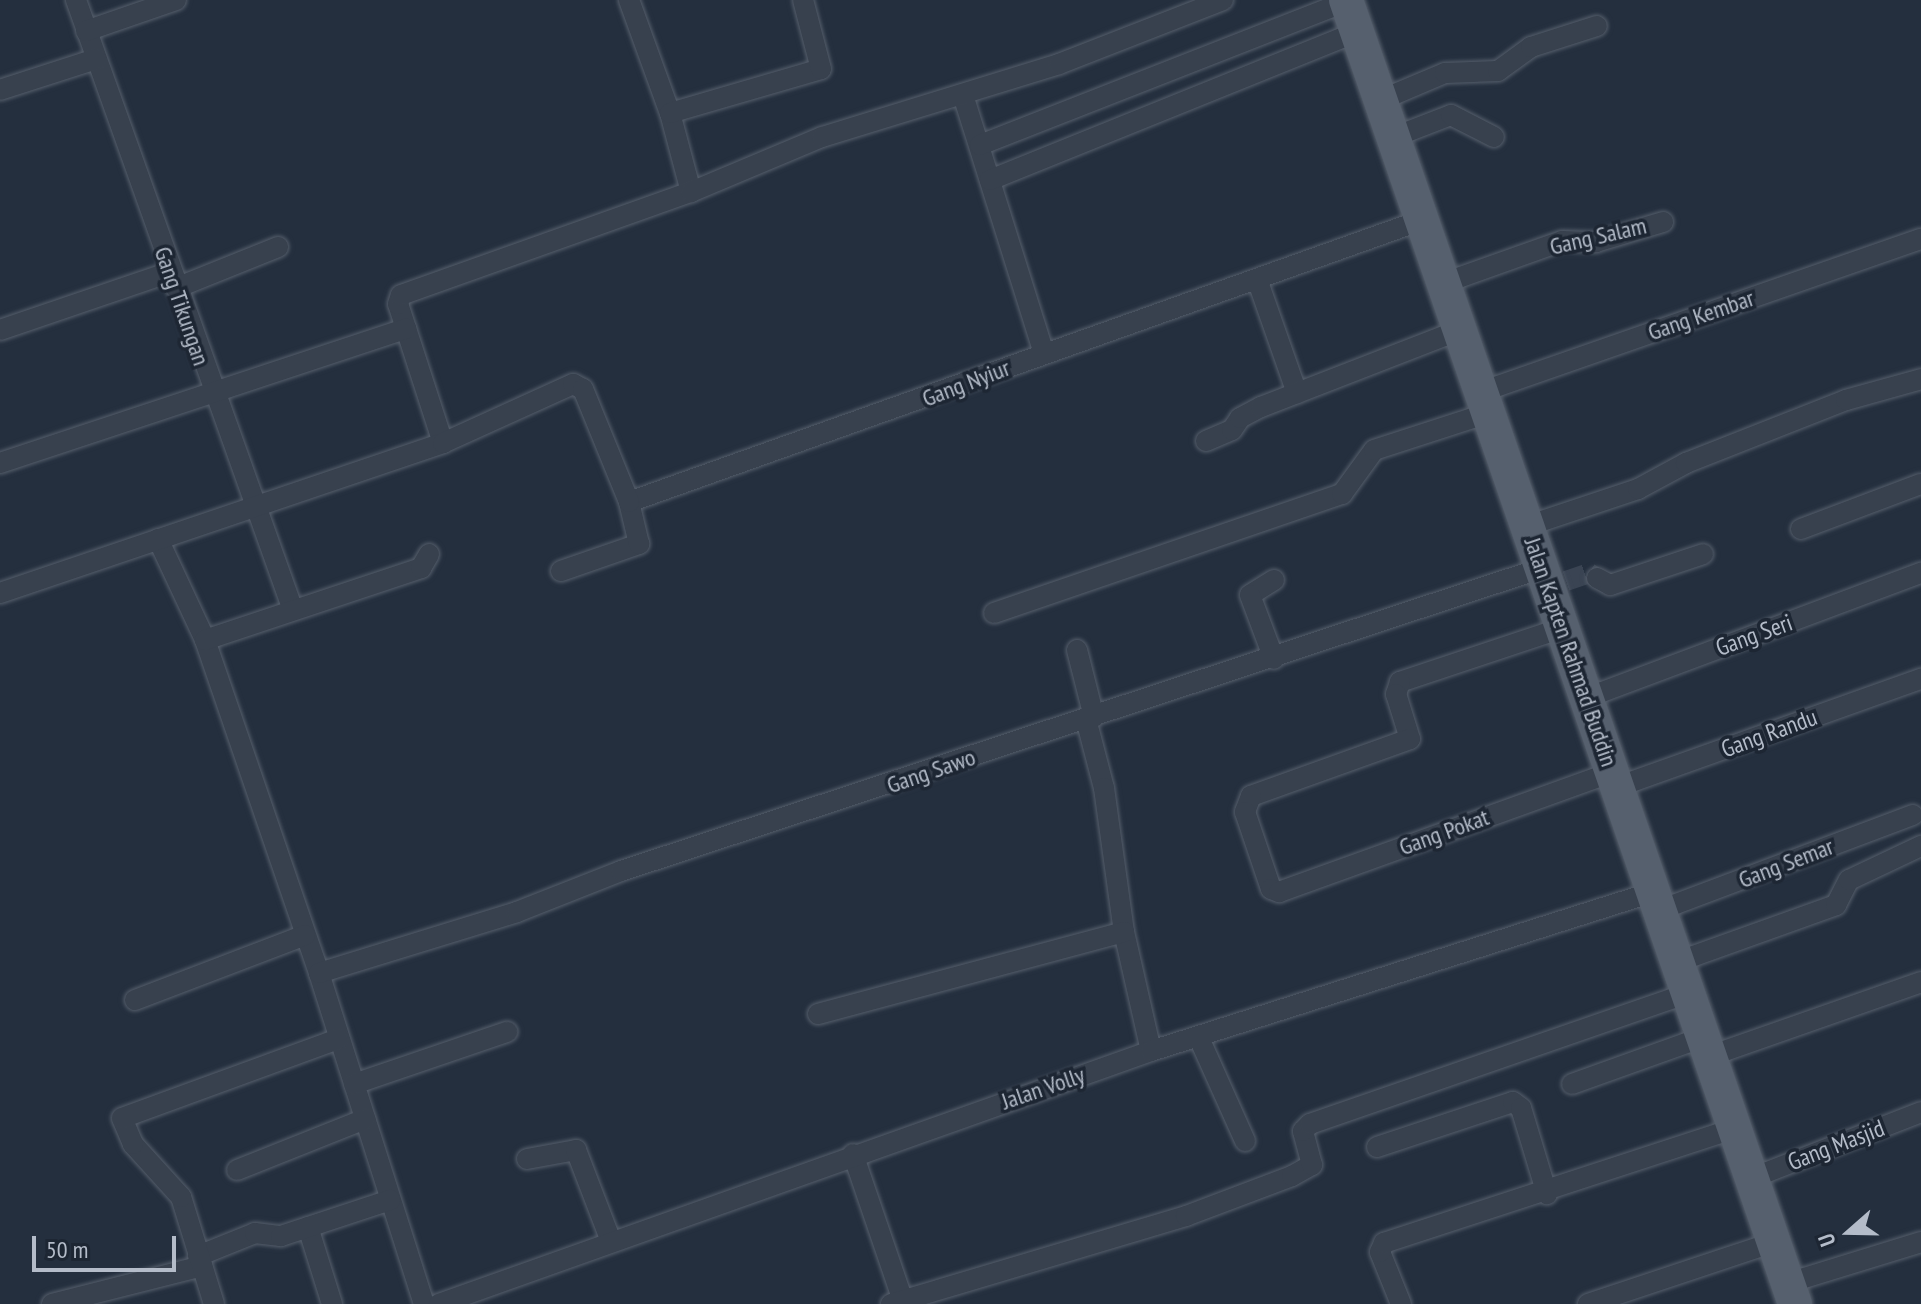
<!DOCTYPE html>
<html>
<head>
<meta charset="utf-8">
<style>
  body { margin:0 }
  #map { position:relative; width:1921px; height:1304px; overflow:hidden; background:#242f3e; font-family:"PT Sans Narrow",sans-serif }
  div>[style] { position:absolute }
  .street-tunnel>* { height:20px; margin-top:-10px; transform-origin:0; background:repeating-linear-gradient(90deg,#3a4453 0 20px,transparent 0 30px) }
  .roads { filter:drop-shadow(0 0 2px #565f6c) drop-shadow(0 0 2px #565f6c) }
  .street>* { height:20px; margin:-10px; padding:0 10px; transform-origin:10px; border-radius:10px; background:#38414e }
  .primary>* { height:34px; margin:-17px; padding:0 17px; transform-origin:17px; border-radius:17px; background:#56606e }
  span { translate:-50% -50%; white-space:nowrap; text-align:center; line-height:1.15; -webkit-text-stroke:7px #1d2633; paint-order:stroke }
  .street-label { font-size:24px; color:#b4bcc9 }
  .north { position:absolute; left:1809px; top:1192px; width:80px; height:80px; -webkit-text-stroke:6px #1d2633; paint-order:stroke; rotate:250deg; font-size:22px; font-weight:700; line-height:32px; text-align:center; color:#b4bcc9 }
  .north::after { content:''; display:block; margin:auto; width:28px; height:36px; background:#b4bcc9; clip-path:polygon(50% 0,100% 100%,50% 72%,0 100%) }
  .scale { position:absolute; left:32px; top:1236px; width:144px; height:36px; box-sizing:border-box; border:4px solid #b4bcc9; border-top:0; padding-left:10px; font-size:24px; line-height:28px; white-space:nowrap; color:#b4bcc9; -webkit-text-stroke:6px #1d2633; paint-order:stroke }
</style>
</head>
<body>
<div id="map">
  <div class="street-tunnel">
    <i style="left:1566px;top:581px;width:24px;rotate:-19deg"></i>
    <i style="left:1589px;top:573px;width:9px;rotate:32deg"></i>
  </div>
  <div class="roads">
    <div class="street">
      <i style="left:76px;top:0;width:647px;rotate:70.42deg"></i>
      <i style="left:629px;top:0;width:120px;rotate:70.1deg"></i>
      <i style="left:670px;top:113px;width:82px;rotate:75.1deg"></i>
      <i style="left:86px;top:31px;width:95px;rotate:-19deg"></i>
      <i style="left:0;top:90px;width:101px;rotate:-17.9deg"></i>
      <i style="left:963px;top:95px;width:270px;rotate:72.6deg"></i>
      <i style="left:1381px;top:100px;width:69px;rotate:-22.9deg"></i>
      <i style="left:1445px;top:73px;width:53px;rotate:-2.2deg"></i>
      <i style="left:1498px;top:71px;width:41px;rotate:-36deg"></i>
      <i style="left:1531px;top:47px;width:69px;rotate:-17.7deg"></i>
      <i style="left:670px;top:113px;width:157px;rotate:-16.2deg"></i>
      <i style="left:821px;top:69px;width:71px;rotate:-104.6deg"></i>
      <i style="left:1394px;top:137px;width:61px;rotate:-21.1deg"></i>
      <i style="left:1451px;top:115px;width:48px;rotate:27.1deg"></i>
      <i style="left:980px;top:145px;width:394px;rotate:-21.4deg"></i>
      <i style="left:990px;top:180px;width:396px;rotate:-22deg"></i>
      <i style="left:1257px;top:279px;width:121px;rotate:70.7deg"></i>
      <i style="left:1444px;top:283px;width:125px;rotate:-19.6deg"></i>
      <i style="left:1562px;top:241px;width:34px;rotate:2deg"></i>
      <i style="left:1596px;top:242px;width:70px;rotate:-16.6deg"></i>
      <i style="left:176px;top:288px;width:110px;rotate:-21.9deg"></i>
      <i style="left:0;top:330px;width:180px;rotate:-18.8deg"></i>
      <i style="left:1481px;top:392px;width:466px;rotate:-19.2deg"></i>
      <i style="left:1206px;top:441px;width:28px;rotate:-23deg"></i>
      <i style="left:1232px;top:430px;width:14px;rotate:-56deg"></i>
      <i style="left:1240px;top:418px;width:24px;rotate:-28deg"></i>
      <i style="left:1261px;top:407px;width:213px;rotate:-21.2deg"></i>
      <i style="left:443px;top:443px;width:146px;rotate:-107.9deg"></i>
      <i style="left:398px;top:304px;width:9px;rotate:-72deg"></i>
      <i style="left:401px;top:295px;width:308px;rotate:-19.6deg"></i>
      <i style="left:691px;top:192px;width:142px;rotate:-22.8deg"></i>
      <i style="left:822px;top:137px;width:248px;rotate:-17.1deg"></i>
      <i style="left:1059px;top:64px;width:176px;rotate:-21.3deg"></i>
      <i style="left:0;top:463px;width:428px;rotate:-18.3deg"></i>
      <i style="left:1527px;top:526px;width:117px;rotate:-18.4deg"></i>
      <i style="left:1638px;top:489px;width:55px;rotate:-28.4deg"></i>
      <i style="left:1686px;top:463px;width:172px;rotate:-21.5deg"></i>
      <i style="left:1846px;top:400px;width:78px;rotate:-15.6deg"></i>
      <i style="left:1801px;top:529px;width:128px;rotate:-20.6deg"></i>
      <i style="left:158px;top:539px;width:111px;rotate:65deg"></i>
      <i style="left:205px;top:640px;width:352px;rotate:71.1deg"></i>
      <i style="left:319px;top:973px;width:347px;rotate:72.4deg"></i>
      <i style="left:561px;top:571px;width:83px;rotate:-19.1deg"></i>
      <i style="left:639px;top:544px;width:43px;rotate:-103.4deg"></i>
      <i style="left:629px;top:502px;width:842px;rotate:-19.58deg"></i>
      <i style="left:1597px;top:578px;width:15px;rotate:28deg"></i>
      <i style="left:1610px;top:585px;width:98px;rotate:-18.4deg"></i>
      <i style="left:1274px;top:580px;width:28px;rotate:148deg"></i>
      <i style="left:1250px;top:595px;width:68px;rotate:69.4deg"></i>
      <i style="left:0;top:593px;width:468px;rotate:-18.7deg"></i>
      <i style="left:443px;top:443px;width:143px;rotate:-24.4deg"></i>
      <i style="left:573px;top:384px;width:11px;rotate:27deg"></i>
      <i style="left:583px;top:389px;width:122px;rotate:67.8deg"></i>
      <i style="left:994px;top:613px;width:368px;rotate:-18.9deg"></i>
      <i style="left:1342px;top:494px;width:54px;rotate:-54deg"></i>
      <i style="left:1374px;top:450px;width:120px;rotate:-18deg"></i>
      <i style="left:1562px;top:628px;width:171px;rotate:161.6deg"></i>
      <i style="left:1400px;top:682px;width:13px;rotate:108deg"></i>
      <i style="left:1396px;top:694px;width:47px;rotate:72.7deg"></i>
      <i style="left:1410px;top:739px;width:169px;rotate:160.3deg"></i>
      <i style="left:1251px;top:796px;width:17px;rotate:111deg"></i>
      <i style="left:1245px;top:812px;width:81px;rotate:71.3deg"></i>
      <i style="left:1271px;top:889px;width:9px;rotate:21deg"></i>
      <i style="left:1279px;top:892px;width:354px;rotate:-19.8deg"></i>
      <i style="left:205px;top:640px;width:228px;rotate:-18.4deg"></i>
      <i style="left:421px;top:568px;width:16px;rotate:-60deg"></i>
      <i style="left:1077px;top:650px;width:69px;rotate:75.8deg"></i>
      <i style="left:1586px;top:698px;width:358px;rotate:-20.5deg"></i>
      <i style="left:1086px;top:719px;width:71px;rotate:75.4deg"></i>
      <i style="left:1104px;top:788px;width:145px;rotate:82.1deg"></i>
      <i style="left:1124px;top:932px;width:122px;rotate:77.2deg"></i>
      <i style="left:1617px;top:787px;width:323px;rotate:-19.6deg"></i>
      <i style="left:1660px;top:910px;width:270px;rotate:-20.6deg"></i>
      <i style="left:1677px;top:962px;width:169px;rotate:-19.7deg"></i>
      <i style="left:1836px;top:905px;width:28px;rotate:-63deg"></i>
      <i style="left:1849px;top:880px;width:80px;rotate:-25.3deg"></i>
      <i style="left:319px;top:973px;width:207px;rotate:-17.1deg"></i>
      <i style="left:517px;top:912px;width:112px;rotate:-21.5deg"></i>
      <i style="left:621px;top:871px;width:970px;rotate:-18.21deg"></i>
      <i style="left:135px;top:1000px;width:182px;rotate:-20.9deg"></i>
      <i style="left:818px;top:1014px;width:317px;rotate:-15deg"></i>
      <i style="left:1199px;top:1038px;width:113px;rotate:65.9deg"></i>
      <i style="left:1710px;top:1056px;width:224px;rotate:-19.3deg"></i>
      <i style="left:354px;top:1084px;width:162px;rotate:-18.8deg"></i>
      <i style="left:1572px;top:1084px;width:139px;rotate:-19.7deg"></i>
      <i style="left:1377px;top:1147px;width:143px;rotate:-18.3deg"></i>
      <i style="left:1513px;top:1102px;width:10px;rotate:37deg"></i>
      <i style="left:1521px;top:1108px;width:90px;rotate:73.2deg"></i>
      <i style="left:853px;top:1154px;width:158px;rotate:71.2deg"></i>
      <i style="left:527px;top:1159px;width:50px;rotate:-10.4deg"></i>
      <i style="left:576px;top:1150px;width:97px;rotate:69deg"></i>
      <i style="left:237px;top:1170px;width:138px;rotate:-21.7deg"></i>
      <i style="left:1752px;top:1178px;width:181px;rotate:-21.3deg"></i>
      <i style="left:308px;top:1227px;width:81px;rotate:72.7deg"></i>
      <i style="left:198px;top:1256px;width:61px;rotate:-22deg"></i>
      <i style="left:255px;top:1233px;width:26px;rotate:7deg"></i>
      <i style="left:281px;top:1236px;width:115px;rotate:-18.3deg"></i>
      <i style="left:1788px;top:1283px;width:139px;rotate:-17.1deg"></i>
      <i style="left:52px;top:1304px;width:155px;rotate:-14.2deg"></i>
      <i style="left:214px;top:1304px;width:112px;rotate:-107.1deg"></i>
      <i style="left:181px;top:1197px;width:72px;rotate:-132.2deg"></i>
      <i style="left:133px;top:1144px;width:28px;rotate:-113deg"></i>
      <i style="left:122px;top:1118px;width:230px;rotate:-20.1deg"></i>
      <i style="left:439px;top:1304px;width:756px;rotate:-19.56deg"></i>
      <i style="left:1151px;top:1051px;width:527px;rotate:-17.57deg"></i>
      <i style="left:891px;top:1304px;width:308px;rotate:-16.6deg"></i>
      <i style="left:1186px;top:1216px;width:113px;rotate:-20.7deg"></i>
      <i style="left:1292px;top:1176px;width:23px;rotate:-29deg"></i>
      <i style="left:1312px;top:1165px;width:35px;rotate:-105deg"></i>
      <i style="left:1303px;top:1131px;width:10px;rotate:-45deg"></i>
      <i style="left:1310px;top:1124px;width:400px;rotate:-19.1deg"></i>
      <i style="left:1401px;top:1304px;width:56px;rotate:-112deg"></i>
      <i style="left:1380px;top:1252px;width:10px;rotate:-66deg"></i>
      <i style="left:1384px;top:1243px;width:369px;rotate:-18.1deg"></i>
      <i style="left:1588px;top:1304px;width:196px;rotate:-18.4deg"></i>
    </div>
    <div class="primary">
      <i style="left:1346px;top:0;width:1379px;rotate:71deg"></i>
    </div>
  </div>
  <div class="street-label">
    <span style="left:1598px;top:236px;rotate:-13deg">Gang Salam</span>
    <span style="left:182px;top:306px;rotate:71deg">Gang Tikungan</span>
    <span style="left:1701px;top:315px;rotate:-19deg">Gang Kembar</span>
    <span style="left:966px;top:383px;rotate:-21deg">Gang Nyiur</span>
    <span style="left:1754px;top:635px;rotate:-20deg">Gang Seri</span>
    <span style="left:1571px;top:652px;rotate:71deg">Jalan Kapten Rahmad Buddin</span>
    <span style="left:1769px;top:733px;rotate:-20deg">Gang Randu</span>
    <span style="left:931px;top:771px;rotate:-19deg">Gang Sawo</span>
    <span style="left:1444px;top:832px;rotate:-20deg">Gang Pokat</span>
    <span style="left:1786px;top:863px;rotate:-21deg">Gang Semar</span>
    <span style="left:1043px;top:1088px;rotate:-19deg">Jalan Volly</span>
    <span style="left:1836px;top:1145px;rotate:-21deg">Gang Masjid</span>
  </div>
  <div class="north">U</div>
  <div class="scale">50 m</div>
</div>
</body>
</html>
